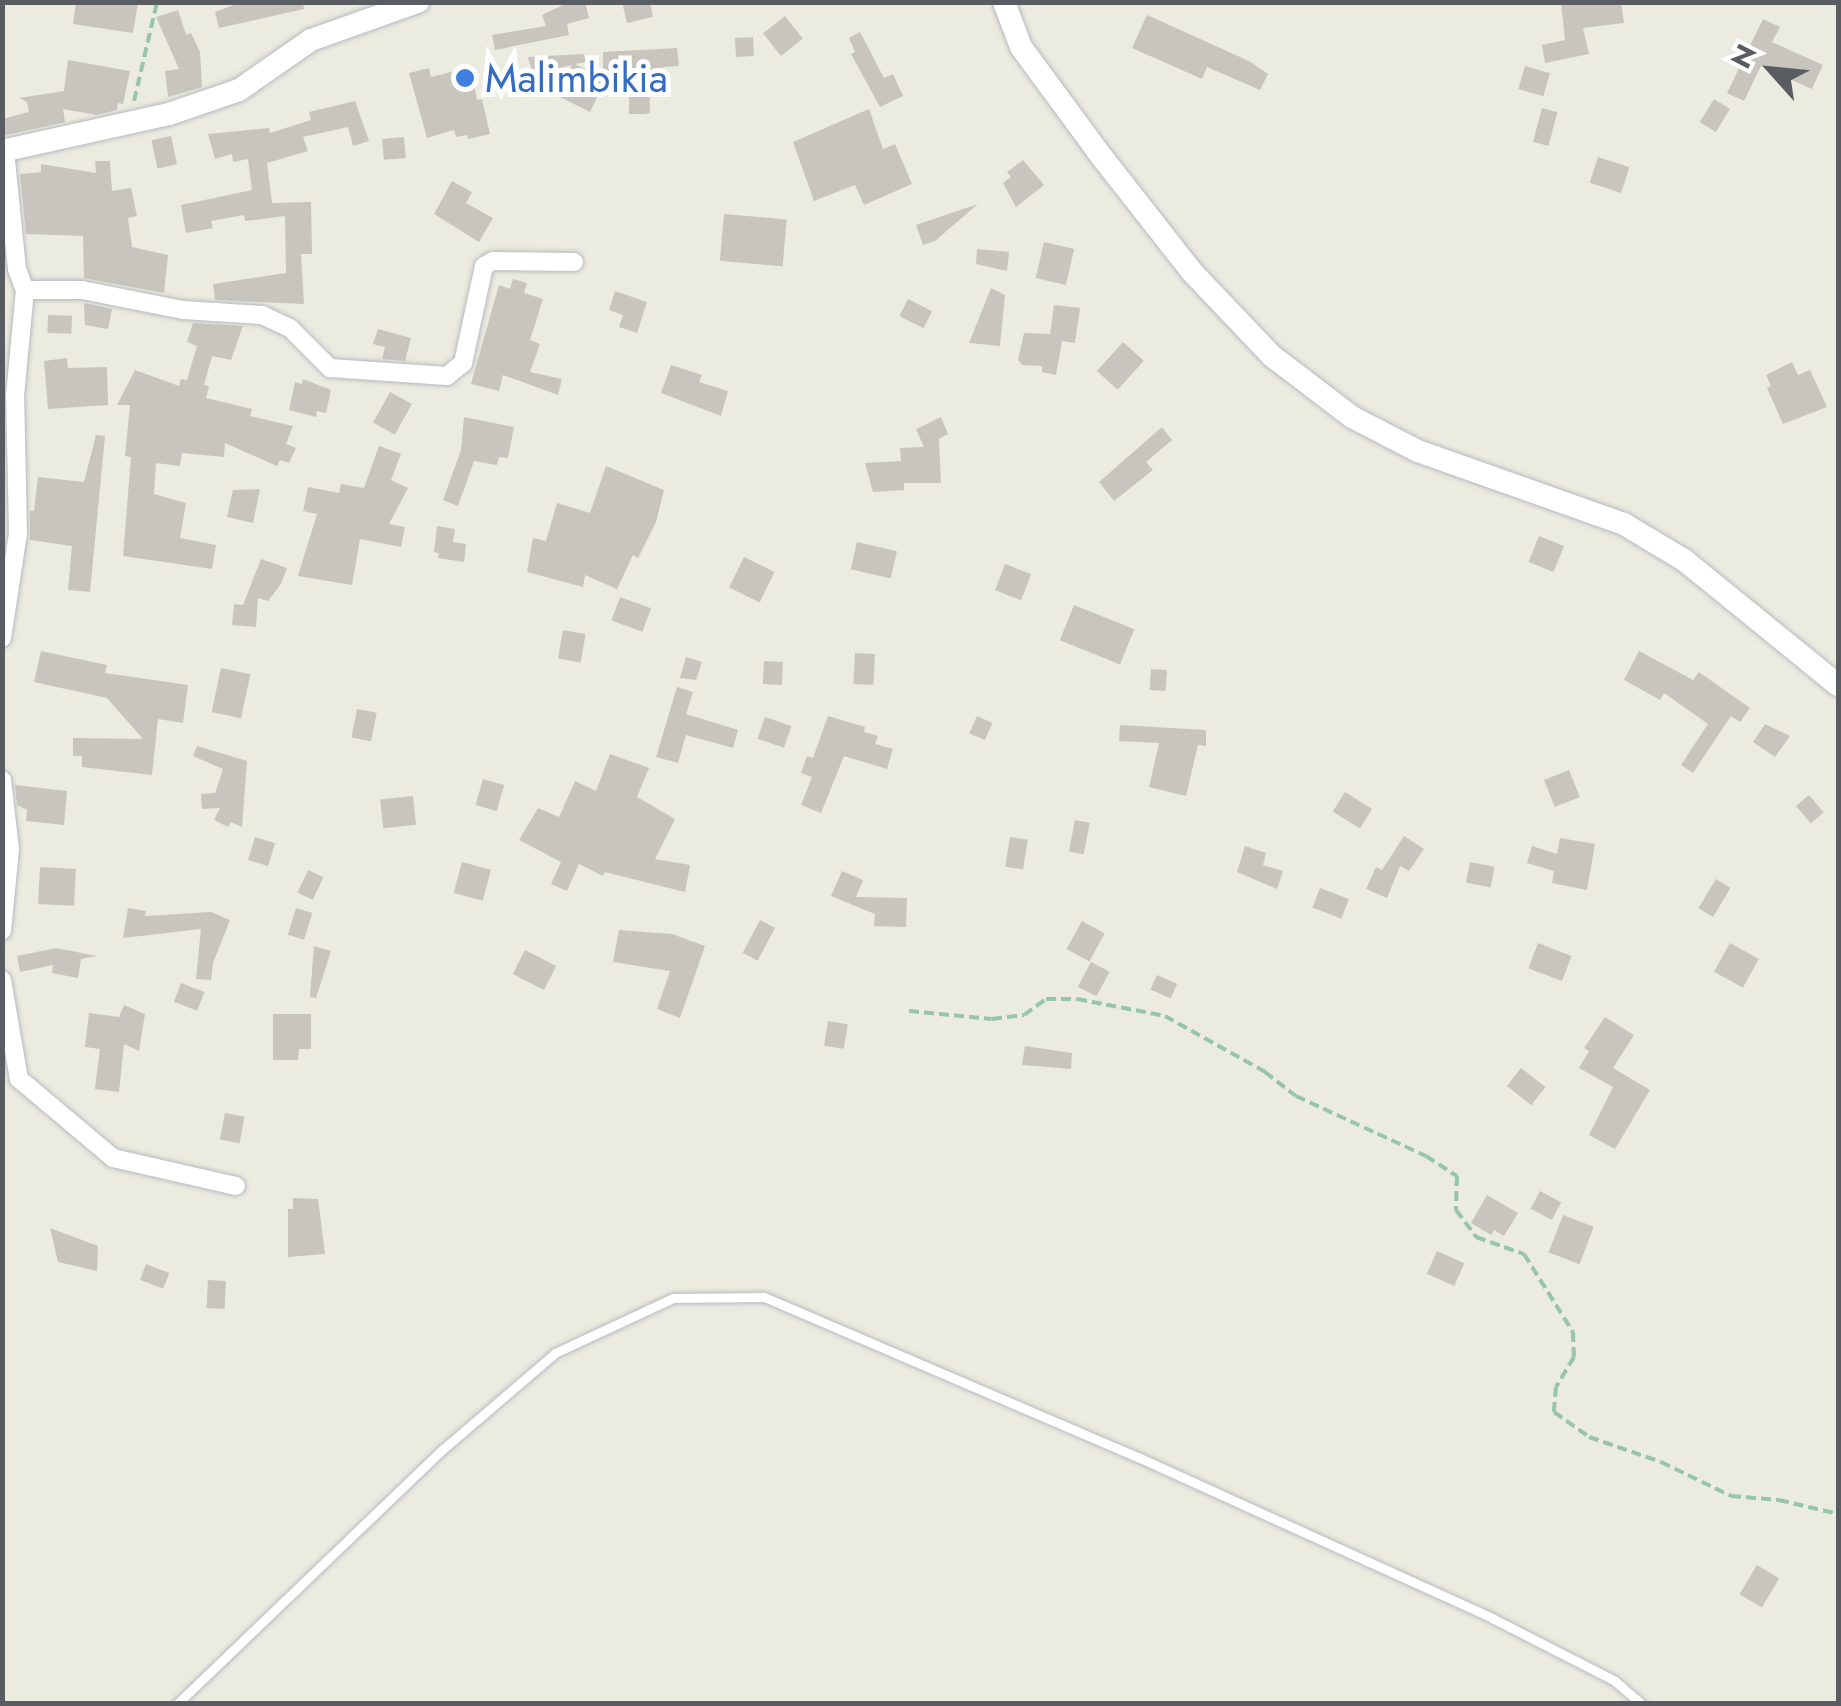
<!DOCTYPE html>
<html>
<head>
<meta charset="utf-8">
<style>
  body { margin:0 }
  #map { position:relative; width:1841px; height:1706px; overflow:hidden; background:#ecebe0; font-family:Jost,sans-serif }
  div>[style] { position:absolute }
  .building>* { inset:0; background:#c7c5be; transform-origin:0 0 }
  .path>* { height:4px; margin-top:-2px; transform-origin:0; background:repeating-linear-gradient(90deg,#96c5a9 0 10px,transparent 0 15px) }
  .roads { filter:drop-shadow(0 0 2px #b8babf) drop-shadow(0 0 2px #b8babf) }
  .lane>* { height:9px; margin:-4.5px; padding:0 4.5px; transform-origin:4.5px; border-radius:4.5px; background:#fff }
  .street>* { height:18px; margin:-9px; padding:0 9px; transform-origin:9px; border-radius:9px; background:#fff }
  .secondary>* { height:22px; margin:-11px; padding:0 11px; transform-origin:11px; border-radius:11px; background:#fff }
  .dots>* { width:28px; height:28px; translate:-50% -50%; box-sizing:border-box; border:5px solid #fff; border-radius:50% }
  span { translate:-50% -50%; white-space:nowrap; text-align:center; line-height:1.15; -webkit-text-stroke:10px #fff; paint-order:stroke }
  .shop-label { font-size:40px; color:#366cbe }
  .left { translate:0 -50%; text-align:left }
  .frame { position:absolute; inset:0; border:5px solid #595c61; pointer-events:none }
  .north { position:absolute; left:1721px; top:20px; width:100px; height:100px; -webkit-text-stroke:8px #fff; paint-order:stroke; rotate:297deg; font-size:28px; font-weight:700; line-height:40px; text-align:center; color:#595c61 }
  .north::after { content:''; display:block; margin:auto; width:35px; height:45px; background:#595c61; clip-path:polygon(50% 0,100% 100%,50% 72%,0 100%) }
</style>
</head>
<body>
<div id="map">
  <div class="building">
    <i style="clip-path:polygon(76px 2px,138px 2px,133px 33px,73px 24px)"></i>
    <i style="clip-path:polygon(242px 2px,303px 2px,304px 9px,219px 28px,215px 12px)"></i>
    <i style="clip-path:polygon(569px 2px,585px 2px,589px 18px,567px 24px,569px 35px,495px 50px,492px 35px,546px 26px,542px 15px)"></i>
    <i style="clip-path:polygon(622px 2px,650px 2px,653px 17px,627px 23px)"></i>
    <i style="clip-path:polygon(1561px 2px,1621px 2px,1624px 23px,1583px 28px,1589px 54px,1545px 63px,1542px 45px,1565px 40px)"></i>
    <i style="clip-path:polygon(178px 10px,186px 35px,191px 33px,200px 52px,202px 87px,168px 97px,165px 71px,179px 69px,156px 17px)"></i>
    <i style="clip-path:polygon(1147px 15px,1249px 61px,1268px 74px,1260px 90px,1207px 67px,1202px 79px,1132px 48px)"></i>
    <i style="left:785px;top:16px;width:29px;height:28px;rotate:52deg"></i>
    <i style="clip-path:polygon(1763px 19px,1780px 27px,1772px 42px,1823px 65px,1812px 89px,1761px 66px,1744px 101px,1727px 93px)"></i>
    <i style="clip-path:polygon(860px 32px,884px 78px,893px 74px,903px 96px,880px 107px,851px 54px,855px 52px,849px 38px)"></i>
    <i style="left:753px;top:37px;width:19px;height:18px;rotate:87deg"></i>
    <i style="clip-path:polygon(677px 48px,679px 66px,663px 67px,663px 78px,649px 79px,650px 113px,645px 114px,629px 114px,629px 85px,603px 85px,590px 112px,556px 95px,572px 65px,533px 75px,528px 57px,584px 54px,586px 62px,575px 64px,603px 78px,603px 52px)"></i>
    <i style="clip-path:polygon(68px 60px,130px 71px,123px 104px,118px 103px,117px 110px,96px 115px,63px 109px,65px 122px,2px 136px,2px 119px,29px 112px,27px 102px,19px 98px,64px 91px)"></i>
    <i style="left:1525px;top:66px;width:26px;height:24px;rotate:16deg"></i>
    <i style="clip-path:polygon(471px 67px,477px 100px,482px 99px,490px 134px,468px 139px,467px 135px,456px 137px,454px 130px,427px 138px,409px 73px,429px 68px,431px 77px)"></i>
    <i style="left:1714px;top:99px;width:19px;height:27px;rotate:32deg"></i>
    <i style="clip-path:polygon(355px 101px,369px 141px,353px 146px,348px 127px,303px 137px,308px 151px,267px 163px,272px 203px,311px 202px,312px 254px,301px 254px,304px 304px,215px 300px,213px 284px,286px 273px,285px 216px,245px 221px,244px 215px,211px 221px,213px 228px,186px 233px,181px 205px,252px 190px,248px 159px,233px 162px,232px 154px,215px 159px,208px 134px,269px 128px,270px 133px,311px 120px,309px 112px)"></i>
    <i style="left:1542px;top:108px;width:16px;height:35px;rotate:15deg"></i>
    <i style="clip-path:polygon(869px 109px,883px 149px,895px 144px,912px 184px,864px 205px,855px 185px,814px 201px,793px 142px)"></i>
    <i style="left:171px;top:136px;width:29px;height:20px;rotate:78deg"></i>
    <i style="left:404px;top:137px;width:21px;height:22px;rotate:85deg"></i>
    <i style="left:1598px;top:157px;width:33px;height:27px;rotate:18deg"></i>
    <i style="clip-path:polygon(1023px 160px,1044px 185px,1016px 207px,1003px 183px,1011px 177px,1007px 172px)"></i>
    <i style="clip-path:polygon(95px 161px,110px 161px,112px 191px,131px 188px,137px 216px,128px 218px,132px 247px,168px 255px,164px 293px,84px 278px,83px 236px,26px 234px,20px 174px,41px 172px,41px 164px,96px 173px)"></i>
    <i style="clip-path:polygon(452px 181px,472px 192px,466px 203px,493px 218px,479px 242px,434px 214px)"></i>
    <i style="clip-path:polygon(978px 204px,935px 241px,923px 245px,916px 225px)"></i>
    <i style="left:724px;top:214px;width:63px;height:47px;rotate:5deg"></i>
    <i style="left:1044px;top:242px;width:31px;height:37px;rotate:13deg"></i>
    <i style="clip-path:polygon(977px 249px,1009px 252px,1007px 271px,976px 264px)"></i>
    <i style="clip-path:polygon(513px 279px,527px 283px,524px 293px,543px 299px,530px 340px,540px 344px,530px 372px,562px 379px,558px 395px,503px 375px,499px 391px,471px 384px,499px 285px,510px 289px)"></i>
    <i style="clip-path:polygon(991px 288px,1005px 295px,1000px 346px,969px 343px)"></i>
    <i style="clip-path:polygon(615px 291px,647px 302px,637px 333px,619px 327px,623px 315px,609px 310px)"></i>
    <i style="left:908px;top:299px;width:27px;height:19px;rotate:27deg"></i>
    <i style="clip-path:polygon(84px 303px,112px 309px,108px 329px,85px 325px)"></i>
    <i style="clip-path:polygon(1054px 305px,1080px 308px,1075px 343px,1062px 341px,1056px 375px,1042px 372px,1042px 366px,1022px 365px,1018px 360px,1024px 333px,1050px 334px)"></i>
    <i style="left:48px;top:315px;width:24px;height:18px;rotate:2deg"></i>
    <i style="clip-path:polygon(193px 323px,243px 326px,231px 360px,212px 356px,204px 385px,209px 386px,206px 398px,252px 409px,250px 416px,293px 426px,286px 444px,296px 448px,289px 463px,280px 460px,277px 466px,225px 443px,224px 457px,182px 453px,180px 466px,156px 463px,154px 494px,186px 503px,180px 538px,216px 545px,212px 569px,123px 556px,131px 457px,125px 456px,130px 405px,117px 405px,135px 370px,179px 386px,181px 379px,187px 380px,197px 346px,187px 342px)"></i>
    <i style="clip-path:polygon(378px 329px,411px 338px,405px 361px,382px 359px,385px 347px,373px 344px)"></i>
    <i style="left:1123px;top:342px;width:28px;height:39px;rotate:42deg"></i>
    <i style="clip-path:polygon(67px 358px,68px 368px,107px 367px,108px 405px,48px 409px,44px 361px)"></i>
    <i style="clip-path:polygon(1792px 362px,1798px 375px,1810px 370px,1827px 407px,1783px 424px,1767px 388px,1771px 386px,1766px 375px)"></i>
    <i style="clip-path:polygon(671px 365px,702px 375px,699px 382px,728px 391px,721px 416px,661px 393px)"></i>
    <i style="clip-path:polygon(303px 379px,331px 390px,326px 413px,317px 411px,316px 417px,289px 410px,295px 382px,302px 384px)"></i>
    <i style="left:390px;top:392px;width:25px;height:35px;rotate:29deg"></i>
    <i style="clip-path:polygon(464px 417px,514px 427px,508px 458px,499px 457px,497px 465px,474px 461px,458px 506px,443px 500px,461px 450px)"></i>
    <i style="clip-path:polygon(941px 417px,948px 434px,939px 439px,941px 483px,904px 483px,904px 490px,873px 492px,865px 463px,901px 461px,900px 448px,924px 447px,916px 429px)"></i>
    <i style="clip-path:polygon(1162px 427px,1172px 440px,1146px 462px,1153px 470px,1114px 501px,1099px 482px)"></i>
    <i style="clip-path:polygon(96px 435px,105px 436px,90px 592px,68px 590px,72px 546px,30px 540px,30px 511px,34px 511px,38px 477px,84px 482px)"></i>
    <i style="clip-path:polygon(379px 446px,401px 454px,391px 480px,408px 488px,389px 524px,405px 527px,401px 547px,360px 539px,352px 585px,298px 576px,317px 514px,303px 511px,308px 487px,339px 493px,341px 484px,364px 488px)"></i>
    <i style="clip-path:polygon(606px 466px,664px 490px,656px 522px,638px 558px,633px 555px,617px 589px,585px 575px,583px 587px,527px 572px,533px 538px,546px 541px,557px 503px,590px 513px)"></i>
    <i style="clip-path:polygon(260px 489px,253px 523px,227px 517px,233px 490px)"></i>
    <i style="clip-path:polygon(437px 526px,455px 529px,453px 542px,466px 544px,464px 562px,438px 558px,439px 553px,434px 552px)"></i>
    <i style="left:1539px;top:536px;width:27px;height:28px;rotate:22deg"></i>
    <i style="left:857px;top:542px;width:41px;height:28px;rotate:13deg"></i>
    <i style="left:744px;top:557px;width:34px;height:34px;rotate:26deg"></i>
    <i style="clip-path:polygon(261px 559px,287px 568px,281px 584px,268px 601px,258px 598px,256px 627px,232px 625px,234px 604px,243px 605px)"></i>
    <i style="left:1005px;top:564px;width:28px;height:28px;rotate:21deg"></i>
    <i style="left:620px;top:597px;width:33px;height:25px;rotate:20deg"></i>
    <i style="left:1074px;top:605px;width:65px;height:38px;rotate:22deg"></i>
    <i style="left:563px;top:630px;width:23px;height:29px;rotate:10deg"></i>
    <i style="clip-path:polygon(41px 651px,107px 665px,105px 673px,188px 685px,183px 723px,158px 719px,152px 775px,82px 767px,82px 756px,73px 756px,73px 738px,143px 739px,107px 698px,34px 682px)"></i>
    <i style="clip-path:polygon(1639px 651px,1693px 680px,1699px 672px,1750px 708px,1740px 722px,1731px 716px,1693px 773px,1681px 765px,1708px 724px,1664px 693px,1660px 700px,1624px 680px)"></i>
    <i style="left:855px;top:653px;width:20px;height:31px;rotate:3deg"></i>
    <i style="clip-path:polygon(686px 657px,702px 662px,696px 680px,680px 678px)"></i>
    <i style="left:764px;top:661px;width:19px;height:23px;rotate:3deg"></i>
    <i style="left:221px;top:668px;width:30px;height:45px;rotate:12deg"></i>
    <i style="left:1151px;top:669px;width:16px;height:21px;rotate:4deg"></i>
    <i style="clip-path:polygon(677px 687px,693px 692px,686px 714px,738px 730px,733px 748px,686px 735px,678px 763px,656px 757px)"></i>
    <i style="left:357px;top:709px;width:20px;height:29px;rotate:11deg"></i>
    <i style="clip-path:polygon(828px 716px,865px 727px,864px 732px,878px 736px,875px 744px,893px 749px,887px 769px,844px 756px,821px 813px,801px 805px,812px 777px,801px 773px,807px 756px,813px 758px)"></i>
    <i style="left:977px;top:716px;width:17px;height:19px;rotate:24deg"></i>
    <i style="left:765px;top:717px;width:28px;height:23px;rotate:19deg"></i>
    <i style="clip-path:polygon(1765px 724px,1790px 736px,1775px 757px,1753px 742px)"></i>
    <i style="clip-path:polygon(1120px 725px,1206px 730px,1206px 746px,1198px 745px,1186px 796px,1149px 787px,1159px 743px,1119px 741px)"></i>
    <i style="clip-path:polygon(197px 746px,247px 761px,242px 827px,231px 822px,228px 827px,214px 820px,220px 808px,202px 809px,201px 794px,215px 793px,223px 769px,193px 756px)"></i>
    <i style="clip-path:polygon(610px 754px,649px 768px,637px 797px,675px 819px,655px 859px,690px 865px,685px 892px,605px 872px,603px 876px,579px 864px,567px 891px,551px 884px,561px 862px,519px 840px,538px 808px,559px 817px,575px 781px,596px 791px)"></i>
    <i style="left:1569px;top:770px;width:29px;height:27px;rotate:68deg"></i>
    <i style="left:483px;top:779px;width:22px;height:27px;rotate:16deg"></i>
    <i style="clip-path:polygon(15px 785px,67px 791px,64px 825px,26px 821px,27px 810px,17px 805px)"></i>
    <i style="left:1345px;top:792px;width:32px;height:23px;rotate:32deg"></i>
    <i style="left:1809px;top:795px;width:23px;height:17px;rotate:50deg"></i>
    <i style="left:413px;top:796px;width:29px;height:33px;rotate:84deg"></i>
    <i style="left:1075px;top:820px;width:15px;height:32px;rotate:11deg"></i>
    <i style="clip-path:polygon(1404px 836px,1424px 849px,1409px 871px,1400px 866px,1387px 898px,1366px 889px,1376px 867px,1382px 870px)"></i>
    <i style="left:255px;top:837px;width:21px;height:24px;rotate:17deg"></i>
    <i style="left:1010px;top:837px;width:18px;height:30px;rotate:9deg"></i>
    <i style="clip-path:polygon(1560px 838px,1595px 844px,1587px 890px,1552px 883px,1554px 871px,1527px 863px,1532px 846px,1557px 854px)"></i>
    <i style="clip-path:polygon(1245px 846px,1266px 853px,1263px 865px,1283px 871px,1277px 889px,1237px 872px)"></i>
    <i style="left:462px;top:862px;width:30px;height:32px;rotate:15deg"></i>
    <i style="left:1470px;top:862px;width:25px;height:21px;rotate:11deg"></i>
    <i style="left:40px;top:867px;width:36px;height:37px;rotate:3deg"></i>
    <i style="left:308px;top:870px;width:17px;height:25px;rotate:25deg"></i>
    <i style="clip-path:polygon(842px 871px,863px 880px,856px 897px,907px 898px,906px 927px,874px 926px,875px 914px,831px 896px)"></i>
    <i style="left:1716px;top:879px;width:17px;height:34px;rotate:31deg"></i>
    <i style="left:1320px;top:888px;width:31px;height:21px;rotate:21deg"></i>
    <i style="clip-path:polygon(128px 908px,146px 911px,145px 916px,211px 912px,230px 920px,213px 963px,211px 980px,196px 979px,201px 929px,123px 938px)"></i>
    <i style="left:296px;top:908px;width:17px;height:28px;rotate:17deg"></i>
    <i style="left:760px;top:920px;width:17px;height:37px;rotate:28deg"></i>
    <i style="left:1082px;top:921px;width:26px;height:32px;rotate:29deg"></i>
    <i style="clip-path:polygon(619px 930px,672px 934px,705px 946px,680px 1018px,657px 1009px,670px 971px,613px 962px)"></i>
    <i style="left:1538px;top:943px;width:36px;height:27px;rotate:21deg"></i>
    <i style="left:1730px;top:943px;width:33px;height:33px;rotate:29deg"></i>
    <i style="clip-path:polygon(314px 946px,331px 951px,316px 998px,310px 997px)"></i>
    <i style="clip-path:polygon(56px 948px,97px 956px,81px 959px,78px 978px,52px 973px,53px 965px,20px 972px,17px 956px)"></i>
    <i style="left:525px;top:950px;width:35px;height:27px;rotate:27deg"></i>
    <i style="left:1091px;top:962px;width:21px;height:28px;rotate:28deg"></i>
    <i style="left:1157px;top:975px;width:22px;height:16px;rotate:24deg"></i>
    <i style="left:181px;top:983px;width:25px;height:20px;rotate:21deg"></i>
    <i style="clip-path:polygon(124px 1005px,145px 1014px,139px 1051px,124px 1044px,119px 1092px,95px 1089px,100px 1049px,85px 1047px,89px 1013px,119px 1017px)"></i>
    <i style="clip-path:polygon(273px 1014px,311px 1014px,311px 1049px,299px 1049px,298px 1060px,273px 1060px)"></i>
    <i style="clip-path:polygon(1605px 1017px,1634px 1035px,1613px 1068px,1650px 1090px,1615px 1149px,1589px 1135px,1613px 1087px,1579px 1068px,1589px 1051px,1584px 1048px)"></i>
    <i style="left:828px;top:1021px;width:20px;height:25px;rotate:9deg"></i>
    <i style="clip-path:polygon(1025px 1046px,1072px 1053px,1071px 1069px,1022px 1065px)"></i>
    <i style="left:1521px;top:1068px;width:31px;height:23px;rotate:38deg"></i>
    <i style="left:225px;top:1113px;width:20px;height:27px;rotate:11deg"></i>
    <i style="left:1540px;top:1191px;width:24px;height:20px;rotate:28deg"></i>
    <i style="clip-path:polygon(1487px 1195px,1518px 1213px,1504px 1236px,1494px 1230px,1491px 1235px,1471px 1223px)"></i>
    <i style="clip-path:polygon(293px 1198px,318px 1199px,325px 1254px,288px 1257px,288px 1209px,293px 1209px)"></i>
    <i style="left:1563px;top:1215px;width:33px;height:40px;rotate:21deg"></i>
    <i style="clip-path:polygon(50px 1228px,98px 1246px,97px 1271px,58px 1262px)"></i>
    <i style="left:1437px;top:1251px;width:30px;height:25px;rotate:24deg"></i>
    <i style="left:146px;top:1264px;width:25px;height:17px;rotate:21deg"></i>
    <i style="left:208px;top:1280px;width:18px;height:28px;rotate:3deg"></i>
    <i style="left:1757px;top:1565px;width:26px;height:34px;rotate:31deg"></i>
  </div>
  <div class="path">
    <i style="left:134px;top:101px;width:102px;rotate:-76.9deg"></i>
    <i style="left:909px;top:1011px;width:83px;rotate:5.5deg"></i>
    <i style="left:992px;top:1019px;width:32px;rotate:-7deg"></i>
    <i style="left:1024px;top:1015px;width:27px;rotate:-36deg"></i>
    <i style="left:1046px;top:999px;width:31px"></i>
    <i style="left:1077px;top:999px;width:90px;rotate:10.9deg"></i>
    <i style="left:1165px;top:1016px;width:115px;rotate:29.2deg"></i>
    <i style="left:1265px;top:1072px;width:39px;rotate:38deg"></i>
    <i style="left:1296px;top:1096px;width:143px;rotate:24.8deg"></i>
    <i style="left:1426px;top:1156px;width:37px;rotate:33deg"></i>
    <i style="left:1457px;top:1176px;width:34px;rotate:92deg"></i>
    <i style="left:1456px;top:1210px;width:34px;rotate:53deg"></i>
    <i style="left:1476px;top:1237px;width:51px;rotate:19.5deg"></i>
    <i style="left:1524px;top:1254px;width:92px;rotate:57.9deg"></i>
    <i style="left:1573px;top:1332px;width:25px;rotate:88deg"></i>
    <i style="left:1574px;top:1357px;width:35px;rotate:121deg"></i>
    <i style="left:1556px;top:1387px;width:25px;rotate:95deg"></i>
    <i style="left:1554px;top:1412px;width:43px;rotate:35.5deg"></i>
    <i style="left:1589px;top:1437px;width:76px;rotate:19.1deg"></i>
    <i style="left:1661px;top:1462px;width:78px;rotate:25.9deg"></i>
    <i style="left:1731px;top:1496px;width:48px;rotate:4.8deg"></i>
    <i style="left:1779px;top:1500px;width:61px;rotate:13.3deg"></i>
  </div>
  <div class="roads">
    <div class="lane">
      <i style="left:177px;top:1704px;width:367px;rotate:-43.8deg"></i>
      <i style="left:442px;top:1450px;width:149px;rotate:-40.6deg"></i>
      <i style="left:555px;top:1353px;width:130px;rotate:-25deg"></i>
      <i style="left:673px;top:1298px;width:91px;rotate:-0.6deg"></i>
      <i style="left:764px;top:1297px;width:409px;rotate:23.2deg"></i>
      <i style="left:1140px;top:1458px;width:387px;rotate:24.4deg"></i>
      <i style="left:1492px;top:1618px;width:138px;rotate:27.1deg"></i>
      <i style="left:1615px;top:1681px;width:35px;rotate:41deg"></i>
    </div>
    <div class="street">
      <i style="left:25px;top:290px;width:57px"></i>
      <i style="left:82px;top:290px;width:103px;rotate:11.2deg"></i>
      <i style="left:183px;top:310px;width:79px;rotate:3.6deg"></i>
      <i style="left:262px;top:315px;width:31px;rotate:25deg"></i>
      <i style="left:290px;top:328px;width:57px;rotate:45deg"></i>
      <i style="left:330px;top:368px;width:117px;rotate:3.9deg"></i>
      <i style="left:447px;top:376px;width:21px;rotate:-39deg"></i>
      <i style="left:463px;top:363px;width:99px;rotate:-77.8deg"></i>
      <i style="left:484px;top:266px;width:10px;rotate:-29deg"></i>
      <i style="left:493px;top:261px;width:81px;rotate:0.7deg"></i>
      <i style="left:2px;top:638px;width:105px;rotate:-81.3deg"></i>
      <i style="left:18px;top:534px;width:138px;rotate:-91.2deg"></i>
      <i style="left:15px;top:396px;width:106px;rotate:-84.6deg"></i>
      <i style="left:25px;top:290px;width:22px;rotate:-111deg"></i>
      <i style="left:17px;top:269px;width:119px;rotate:-95.8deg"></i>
      <i style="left:2px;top:780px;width:69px;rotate:83.4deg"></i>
      <i style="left:10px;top:849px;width:82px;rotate:95.6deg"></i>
      <i style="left:2px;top:980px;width:100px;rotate:80.3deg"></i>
      <i style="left:19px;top:1079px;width:123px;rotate:40deg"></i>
      <i style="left:113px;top:1158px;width:126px;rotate:12.8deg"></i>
    </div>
    <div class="secondary">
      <i style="left:1004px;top:2px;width:48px;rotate:69.3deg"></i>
      <i style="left:1021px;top:47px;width:130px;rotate:53.7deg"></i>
      <i style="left:1098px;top:152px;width:152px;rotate:51.9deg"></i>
      <i style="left:1192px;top:272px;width:116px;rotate:46.4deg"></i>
      <i style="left:1272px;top:356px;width:101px;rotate:37.3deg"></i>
      <i style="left:1352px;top:417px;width:74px;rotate:27.3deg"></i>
      <i style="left:1418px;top:451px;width:219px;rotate:19.5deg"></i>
      <i style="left:1624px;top:524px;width:70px;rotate:31deg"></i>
      <i style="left:1684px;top:560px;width:198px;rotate:39.1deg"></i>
      <i style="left:2px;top:151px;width:171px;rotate:-12.5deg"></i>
      <i style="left:169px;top:114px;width:74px;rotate:-18.9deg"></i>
      <i style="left:239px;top:90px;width:88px;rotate:-34.8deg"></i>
      <i style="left:311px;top:40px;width:114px;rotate:-19.6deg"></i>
    </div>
  </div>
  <div class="dots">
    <i style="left:465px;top:78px;background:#3f7fe0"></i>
  </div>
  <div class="shop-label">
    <span class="left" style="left:485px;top:78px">Malimbikia</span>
  </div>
  <div class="frame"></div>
  <div class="north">N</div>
</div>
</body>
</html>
